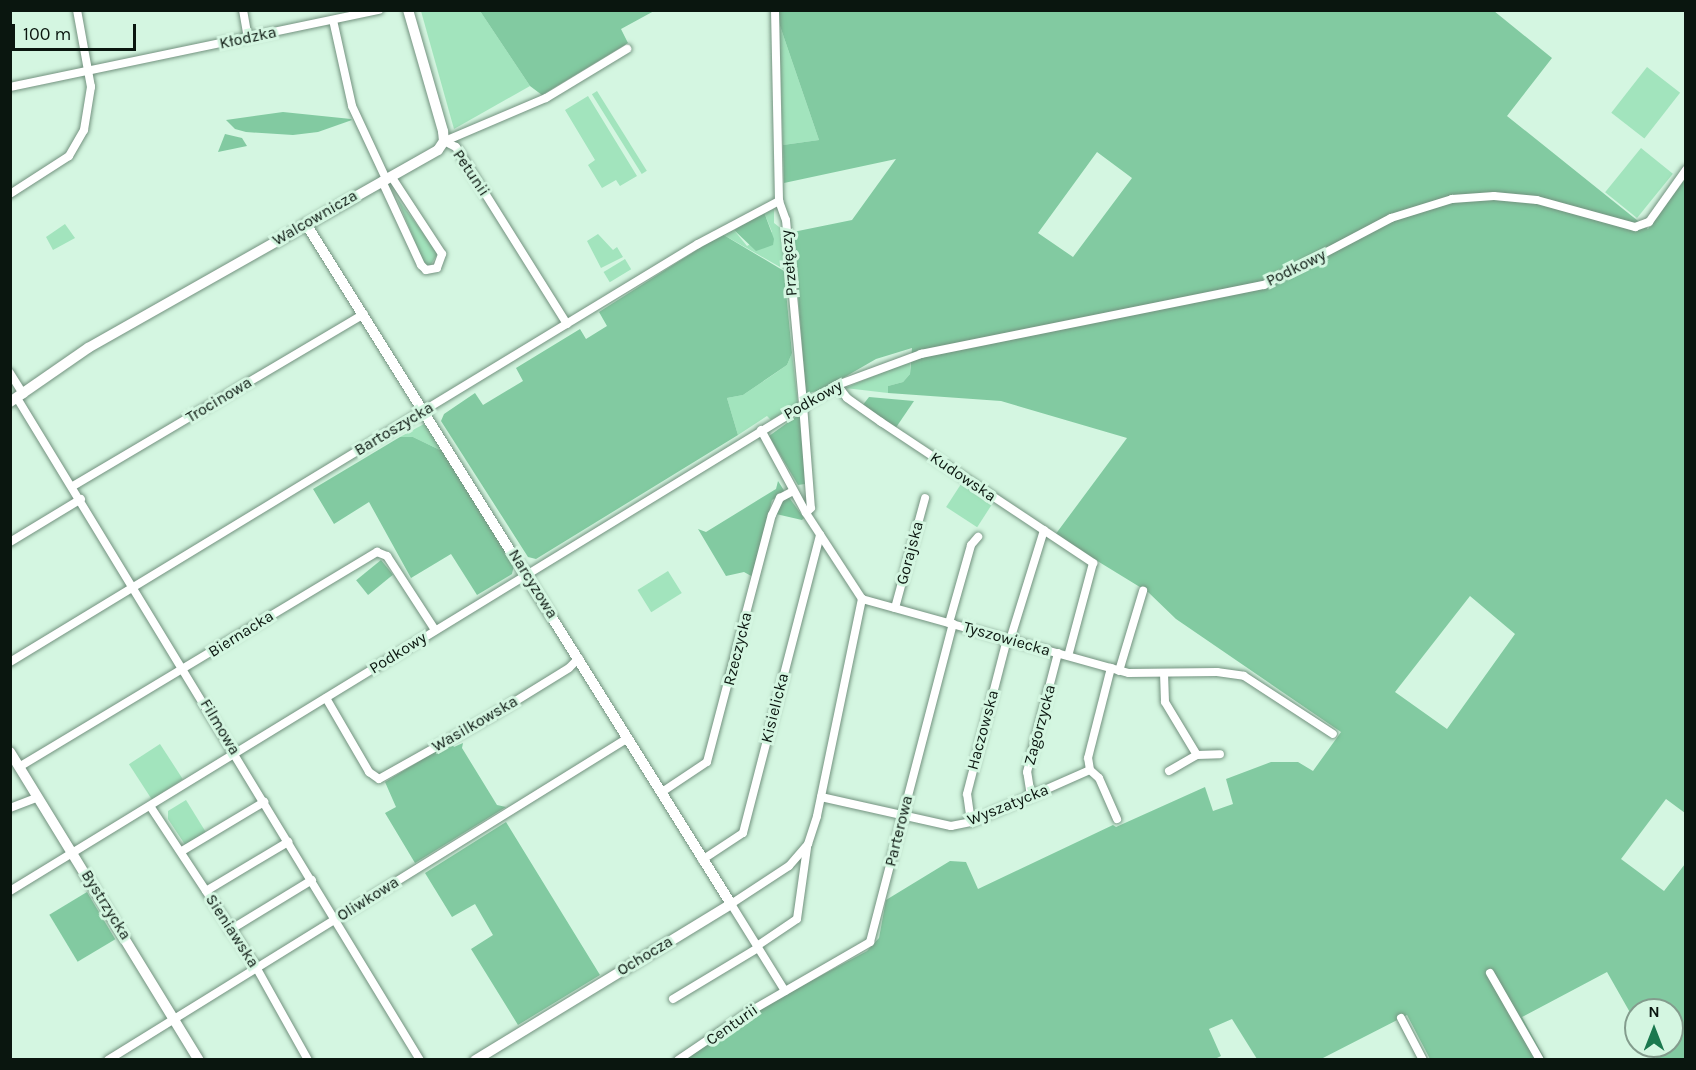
<!DOCTYPE html>
<html>
<head>
<meta charset="utf-8">
<style>
  body { margin:0 }
  #map { position:relative; width:1696px; height:1070px; overflow:hidden; background:#d4f6e1; font-family:Karla,sans-serif }
  div>[style] { position:absolute }
  .green>* { inset:0; background:#a2e4bd; transform-origin:0 0 }
  .forest>* { inset:0; background:#82caa1; transform-origin:0 0 }
  .roads { filter:drop-shadow(0 0 2px #73927f) drop-shadow(0 0 2px #73927f) }
  .street>* { height:8px; margin:-4px; padding:0 4px; transform-origin:4px; border-radius:4px; background:#fff }
  .secondary>* { height:10px; margin:-5px; padding:0 5px; transform-origin:5px; border-radius:5px; background:#fff }
  span { translate:-50% -50%; white-space:nowrap; text-align:center; line-height:1.15; -webkit-text-stroke:6px #d4f6e1; paint-order:stroke }
  .street-label { font-size:16px; color:#0a160f }
  .frame { position:absolute; inset:0; border:12px solid #0a160f; pointer-events:none }
  .north { position:absolute; left:1624px; top:998px; width:60px; height:60px; box-sizing:border-box; background:#d4f6e1; border:2px solid #839c8d; border-radius:50%; rotate:0deg; font-size:16px; font-weight:700; line-height:24px; text-align:center; color:#0a160f }
  .north::after { content:''; display:block; margin:auto; width:21px; height:27px; background:#1b784e; clip-path:polygon(50% 0,100% 100%,50% 72%,0 100%) }
  .scale { position:absolute; left:12px; top:24px; width:124px; height:27px; box-sizing:border-box; border:3px solid #0a160f; border-top:0; padding-left:8px; font-size:18px; line-height:21px; white-space:nowrap; color:#0a160f; -webkit-text-stroke:4px #d4f6e1; paint-order:stroke }
</style>
</head>
<body>
<div id="map">
  <div class="green">
    <i style="clip-path:polygon(421px 11px,480px 11px,530px 86px,454px 129px)"></i>
    <i style="clip-path:polygon(779px 23px,819px 140px,783px 145px)"></i>
    <i style="left:1647px;top:67px;width:42px;height:58px;rotate:38deg"></i>
    <i style="left:597px;top:91px;width:94px;height:6px;rotate:58deg"></i>
    <i style="clip-path:polygon(588px 96px,637px 176px,620px 186px,616px 180px,602px 188px,588px 165px,595px 160px,565px 110px)"></i>
    <i style="left:1641px;top:148px;width:41px;height:57px;rotate:39deg"></i>
    <i style="clip-path:polygon(397px 198px,438px 253px,430px 266px,424px 264px)"></i>
    <i style="clip-path:polygon(774px 209px,774px 223px,783px 230px,787px 271px,722px 234px,734px 230px,747px 246px,772px 232px,764px 212px)"></i>
    <i style="clip-path:polygon(65px 224px,75px 238px,53px 250px,46px 237px)"></i>
    <i style="clip-path:polygon(598px 234px,613px 250px,617px 247px,623px 257px,601px 268px,587px 241px)"></i>
    <i style="left:625px;top:259px;width:12px;height:25px;rotate:59deg"></i>
    <i style="clip-path:polygon(792px 353px,798px 404px,771px 420px,767px 416px,738px 435px,727px 398px,743px 395px,777px 372px,787px 365px)"></i>
    <i style="clip-path:polygon(910px 361px,910px 374px,903px 382px,888px 386px,888px 393px,845px 388px)"></i>
    <i style="clip-path:polygon(424px 424px,427px 427px,444px 452px,413px 437px,400px 437px)"></i>
    <i style="left:963px;top:481px;width:37px;height:31px;rotate:33deg"></i>
    <i style="left:668px;top:571px;width:26px;height:36px;rotate:58deg"></i>
    <i style="left:160px;top:744px;width:42px;height:37px;rotate:57deg"></i>
    <i style="clip-path:polygon(186px 800px,207px 834px,186px 846px,168px 819px,168px 811px)"></i>
  </div>
  <div class="forest">
    <i style="clip-path:polygon(480px 11px,654px 11px,621px 29px,628px 43px,542px 95px,530px 86px)"></i>
    <i style="clip-path:polygon(evenodd,779px 11px,1494px 11px,1552px 58px,1507px 116px,1648px 229px,1685px 179px,1685px 813px,1666px 799px,1621px 859px,1664px 891px,1685px 864px,1685px 1059px,1657px 1059px,1649px 1046px,1672px 1046px,1672px 1010px,1636px 1010px,1636px 1023px,1607px 972px,1522px 1017px,1545px 1059px,1430px 1059px,1407px 1015px,1321px 1059px,1257px 1059px,1232px 1019px,1209px 1029px,1221px 1056px,1215px 1059px,683px 1060px,766px 1005px,867px 951px,879px 938px,886px 900px,950px 861px,966px 862px,978px 889px,1113px 825px,1116px 827px,1205px 787px,1213px 811px,1233px 804px,1226px 779px,1271px 762px,1298px 762px,1313px 771px,1341px 732px,1176px 619px,1148px 592px,1055px 535px,1127px 438px,1001px 401px,888px 393px,888px 386px,903px 382px,910px 374px,912px 348px,876px 359px,824px 389px,806px 394px,793px 232px,852px 220px,896px 159px,784px 183px,783px 145px,819px 140px,779px 23px,779px 11px,1097px 152px,1132px 178px,1073px 257px,1038px 233px,1097px 152px,779px 11px,1470px 596px,1515px 634px,1447px 729px,1395px 692px,1470px 596px)"></i>
    <i style="clip-path:polygon(283px 112px,351px 119px,352px 120px,318px 132px,293px 135px,246px 132px,235px 129px,226px 120px)"></i>
    <i style="clip-path:polygon(225px 134px,242px 138px,247px 146px,218px 152px)"></i>
    <i style="clip-path:polygon(764px 212px,774px 239px,773px 245px,756px 251px,734px 230px)"></i>
    <i style="clip-path:polygon(722px 234px,784px 271px,792px 353px,787px 365px,743px 395px,727px 398px,738px 435px,536px 559px,528px 557px,441px 421px,444px 414px,475px 393px,483px 405px,523px 381px,516px 368px,580px 329px,586px 339px,607px 326px,599px 312px)"></i>
    <i style="clip-path:polygon(869px 397px,914px 401px,895px 429px,862px 406px)"></i>
    <i style="clip-path:polygon(801px 413px,805px 484px,798px 485px,769px 436px)"></i>
    <i style="clip-path:polygon(400px 437px,413px 437px,444px 452px,514px 565px,512px 574px,477px 595px,451px 554px,411px 578px,369px 502px,334px 524px,313px 489px)"></i>
    <i style="clip-path:polygon(778px 481px,785px 492px,772px 500px,753px 577px,744px 572px,726px 576px,698px 529px,706px 532px,776px 489px)"></i>
    <i style="clip-path:polygon(788px 496px,804px 518px,802px 520px,776px 514px,778px 504px)"></i>
    <i style="left:381px;top:560px;width:19px;height:32px;rotate:51deg"></i>
    <i style="clip-path:polygon(451px 742px,454px 747px,463px 743px,462px 748px,497px 805px,506px 807px,415px 863px,385px 813px,396px 807px,385px 782px)"></i>
    <i style="clip-path:polygon(506px 822px,600px 975px,518px 1025px,471px 949px,493px 935px,475px 904px,452px 917px,425px 873px)"></i>
    <i style="left:87px;top:892px;width:55px;height:44px;rotate:59deg"></i>
  </div>
  <div class="roads">
    <div class="street">
      <i style="left:243px;top:10px;width:28px;rotate:80deg"></i>
      <i style="left:775px;top:10px;width:191px;rotate:88.8deg"></i>
      <i style="left:779px;top:201px;width:20px;rotate:70deg"></i>
      <i style="left:786px;top:220px;width:186px;rotate:84.7deg"></i>
      <i style="left:803px;top:405px;width:103px;rotate:85.6deg"></i>
      <i style="left:811px;top:508px;width:7px;rotate:135deg"></i>
      <i style="left:333px;top:20px;width:88px;rotate:77.5deg"></i>
      <i style="left:352px;top:106px;width:81px;rotate:65deg"></i>
      <i style="left:10px;top:87px;width:377px;rotate:-11.8deg"></i>
      <i style="left:444px;top:141px;width:13px;rotate:27deg"></i>
      <i style="left:456px;top:147px;width:209px;rotate:57.9deg"></i>
      <i style="left:445px;top:141px;width:110px;rotate:-23.1deg"></i>
      <i style="left:546px;top:98px;width:95px;rotate:-31.2deg"></i>
      <i style="left:382px;top:181px;width:93px;rotate:65.1deg"></i>
      <i style="left:421px;top:265px;width:7px;rotate:45deg"></i>
      <i style="left:426px;top:270px;width:11px;rotate:-10deg"></i>
      <i style="left:437px;top:268px;width:15px;rotate:-70deg"></i>
      <i style="left:442px;top:254px;width:93px;rotate:-123.2deg"></i>
      <i style="left:10px;top:194px;width:70px;rotate:-32.8deg"></i>
      <i style="left:69px;top:156px;width:30px;rotate:-60deg"></i>
      <i style="left:84px;top:130px;width:44px;rotate:-80.8deg"></i>
      <i style="left:91px;top:87px;width:78px;rotate:-100.3deg"></i>
      <i style="left:10px;top:373px;width:25px;rotate:58deg"></i>
      <i style="left:837px;top:385px;width:16px;rotate:52deg"></i>
      <i style="left:847px;top:398px;width:42px;rotate:35.2deg"></i>
      <i style="left:881px;top:422px;width:255px;rotate:33.6deg"></i>
      <i style="left:1093px;top:563px;width:96px;rotate:105deg"></i>
      <i style="left:17px;top:398px;width:775px;rotate:58.67deg"></i>
      <i style="left:761px;top:430px;width:94px;rotate:61.5deg"></i>
      <i style="left:806px;top:513px;width:103px;rotate:56.9deg"></i>
      <i style="left:862px;top:599px;width:277px;rotate:15.5deg"></i>
      <i style="left:1129px;top:673px;width:88px;rotate:-0.7deg"></i>
      <i style="left:1217px;top:672px;width:27px;rotate:8deg"></i>
      <i style="left:1244px;top:676px;width:106px;rotate:33.1deg"></i>
      <i style="left:73px;top:486px;width:338px;rotate:-30.6deg"></i>
      <i style="left:10px;top:542px;width:83px;rotate:-31.2deg"></i>
      <i style="left:895px;top:608px;width:114px;rotate:-74.7deg"></i>
      <i style="left:949px;top:623px;width:81px;rotate:-74.2deg"></i>
      <i style="left:971px;top:545px;width:11px;rotate:-49deg"></i>
      <i style="left:1010px;top:640px;width:115px;rotate:-72.8deg"></i>
      <i style="left:10px;top:662px;width:805px;rotate:-31.28deg"></i>
      <i style="left:698px;top:244px;width:92px;rotate:-28deg"></i>
      <i style="left:1119px;top:671px;width:84px;rotate:-73.3deg"></i>
      <i style="left:1164px;top:673px;width:29px;rotate:88deg"></i>
      <i style="left:1165px;top:702px;width:62px;rotate:58.9deg"></i>
      <i style="left:326px;top:698px;width:86px;rotate:59.8deg"></i>
      <i style="left:369px;top:772px;width:12px;rotate:35deg"></i>
      <i style="left:379px;top:779px;width:131px;rotate:-29.3deg"></i>
      <i style="left:493px;top:715px;width:89px;rotate:-31.7deg"></i>
      <i style="left:569px;top:668px;width:14px;rotate:-45deg"></i>
      <i style="left:19px;top:767px;width:418px;rotate:-31deg"></i>
      <i style="left:377px;top:552px;width:11px;rotate:22deg"></i>
      <i style="left:387px;top:556px;width:88px;rotate:57deg"></i>
      <i style="left:1090px;top:770px;width:12px;rotate:42deg"></i>
      <i style="left:1099px;top:778px;width:45px;rotate:66.3deg"></i>
      <i style="left:1169px;top:771px;width:32px;rotate:-30deg"></i>
      <i style="left:1197px;top:755px;width:23px;rotate:-2deg"></i>
      <i style="left:662px;top:792px;width:54px;rotate:-33.7deg"></i>
      <i style="left:707px;top:762px;width:255px;rotate:-75.3deg"></i>
      <i style="left:772px;top:515px;width:19px;rotate:-65deg"></i>
      <i style="left:780px;top:498px;width:15px;rotate:-28deg"></i>
      <i style="left:1031px;top:796px;width:24px;rotate:-99deg"></i>
      <i style="left:1027px;top:772px;width:123px;rotate:-75.4deg"></i>
      <i style="left:821px;top:797px;width:133px;rotate:12.6deg"></i>
      <i style="left:951px;top:826px;width:20px;rotate:-11deg"></i>
      <i style="left:971px;top:822px;width:65px;rotate:-23.4deg"></i>
      <i style="left:1031px;top:796px;width:64px;rotate:-23.8deg"></i>
      <i style="left:1090px;top:770px;width:12px;rotate:-99deg"></i>
      <i style="left:1088px;top:758px;width:93px;rotate:-75.7deg"></i>
      <i style="left:150px;top:806px;width:193px;rotate:56.6deg"></i>
      <i style="left:256px;top:967px;width:107px;rotate:60.8deg"></i>
      <i style="left:10px;top:808px;width:30px;rotate:-21deg"></i>
      <i style="left:971px;top:822px;width:28px;rotate:-98deg"></i>
      <i style="left:967px;top:794px;width:160px;rotate:-75.5deg"></i>
      <i style="left:182px;top:851px;width:96px;rotate:-30.9deg"></i>
      <i style="left:702px;top:860px;width:49px;rotate:-33.4deg"></i>
      <i style="left:743px;top:833px;width:308px;rotate:-75.5deg"></i>
      <i style="left:10px;top:891px;width:970px;rotate:-31.46deg"></i>
      <i style="left:837px;top:385px;width:90px;rotate:-20.3deg"></i>
      <i style="left:921px;top:354px;width:350px;rotate:-11.4deg"></i>
      <i style="left:1264px;top:285px;width:144px;rotate:-27.8deg"></i>
      <i style="left:1391px;top:218px;width:64px;rotate:-17.3deg"></i>
      <i style="left:1452px;top:199px;width:42px;rotate:-4.1deg"></i>
      <i style="left:1494px;top:196px;width:43px;rotate:5.3deg"></i>
      <i style="left:1537px;top:200px;width:102px;rotate:15.4deg"></i>
      <i style="left:1635px;top:227px;width:15px;rotate:-20deg"></i>
      <i style="left:1649px;top:222px;width:64px;rotate:-54.6deg"></i>
      <i style="left:206px;top:891px;width:96px;rotate:-30.9deg"></i>
      <i style="left:230px;top:930px;width:96px;rotate:-31.4deg"></i>
      <i style="left:757px;top:946px;width:48px;rotate:-34deg"></i>
      <i style="left:797px;top:919px;width:72px;rotate:-82deg"></i>
      <i style="left:1490px;top:973px;width:100px;rotate:60.1deg"></i>
      <i style="left:785px;top:991px;width:102px;rotate:-121.8deg"></i>
      <i style="left:731px;top:904px;width:69px;rotate:-33.2deg"></i>
      <i style="left:789px;top:866px;width:29px;rotate:-49deg"></i>
      <i style="left:808px;top:844px;width:29px;rotate:-72deg"></i>
      <i style="left:817px;top:816px;width:222px;rotate:-78.3deg"></i>
      <i style="left:673px;top:999px;width:99px;rotate:-31deg"></i>
      <i style="left:1401px;top:1018px;width:47px;rotate:62.4deg"></i>
      <i style="left:108px;top:1060px;width:612px;rotate:-31.77deg"></i>
      <i style="left:678px;top:1060px;width:86px;rotate:-34.1deg"></i>
      <i style="left:749px;top:1012px;width:140px;rotate:-30deg"></i>
      <i style="left:870px;top:942px;width:329px;rotate:-75.4deg"></i>
    </div>
    <div class="secondary">
      <i style="left:306px;top:224px;width:802px;rotate:57.99deg"></i>
      <i style="left:731px;top:904px;width:300px;rotate:148.6deg"></i>
      <i style="left:10px;top:402px;width:95px;rotate:-34.7deg"></i>
      <i style="left:88px;top:348px;width:402px;rotate:-29.5deg"></i>
      <i style="left:438px;top:150px;width:11px;rotate:-56deg"></i>
      <i style="left:444px;top:141px;width:10px;rotate:-96deg"></i>
      <i style="left:443px;top:131px;width:126px;rotate:-106.1deg"></i>
      <i style="left:10px;top:752px;width:361px;rotate:58.5deg"></i>
    </div>
  </div>
  <div class="street-label">
    <span style="left:248px;top:38px;rotate:-12deg">Kłodzka</span>
    <span style="left:471px;top:173px;rotate:56deg">Petunii</span>
    <span style="left:315px;top:218px;rotate:-30deg">Walcownicza</span>
    <span style="left:789px;top:263px;rotate:-95deg">Przełęczy</span>
    <span style="left:1296px;top:268px;rotate:-26deg">Podkowy</span>
    <span style="left:219px;top:400px;rotate:-31deg">Trocinowa</span>
    <span style="left:813px;top:400px;rotate:-29deg">Podkowy</span>
    <span style="left:394px;top:429px;rotate:-31deg">Bartoszycka</span>
    <span style="left:963px;top:477px;rotate:34deg">Kudowska</span>
    <span style="left:910px;top:553px;rotate:-75deg">Gorajska</span>
    <span style="left:533px;top:584px;rotate:58deg">Narcyzowa</span>
    <span style="left:241px;top:634px;rotate:-32deg">Biernacka</span>
    <span style="left:1007px;top:639px;rotate:16deg">Tyszowiecka</span>
    <span style="left:738px;top:649px;rotate:-76deg">Rzeczycka</span>
    <span style="left:398px;top:653px;rotate:-32deg">Podkowy</span>
    <span style="left:775px;top:708px;rotate:-76deg">Kisielicka</span>
    <span style="left:475px;top:724px;rotate:-30deg">Wasilkowska</span>
    <span style="left:1040px;top:725px;rotate:-75deg">Zagorzycka</span>
    <span style="left:220px;top:727px;rotate:59deg">Filmowa</span>
    <span style="left:983px;top:730px;rotate:-75deg">Haczowska</span>
    <span style="left:1008px;top:805px;rotate:-22deg">Wyszatycka</span>
    <span style="left:899px;top:831px;rotate:-76deg">Parterowa</span>
    <span style="left:368px;top:899px;rotate:-32deg">Oliwkowa</span>
    <span style="left:106px;top:905px;rotate:58deg">Bystrzycka</span>
    <span style="left:232px;top:931px;rotate:57deg">Sieniawska</span>
    <span style="left:645px;top:956px;rotate:-31deg">Ochocza</span>
    <span style="left:732px;top:1025px;rotate:-35deg">Centurii</span>
  </div>
  <div class="frame"></div>
  <div class="north">N</div>
  <div class="scale">100 m</div>
</div>
</body>
</html>
